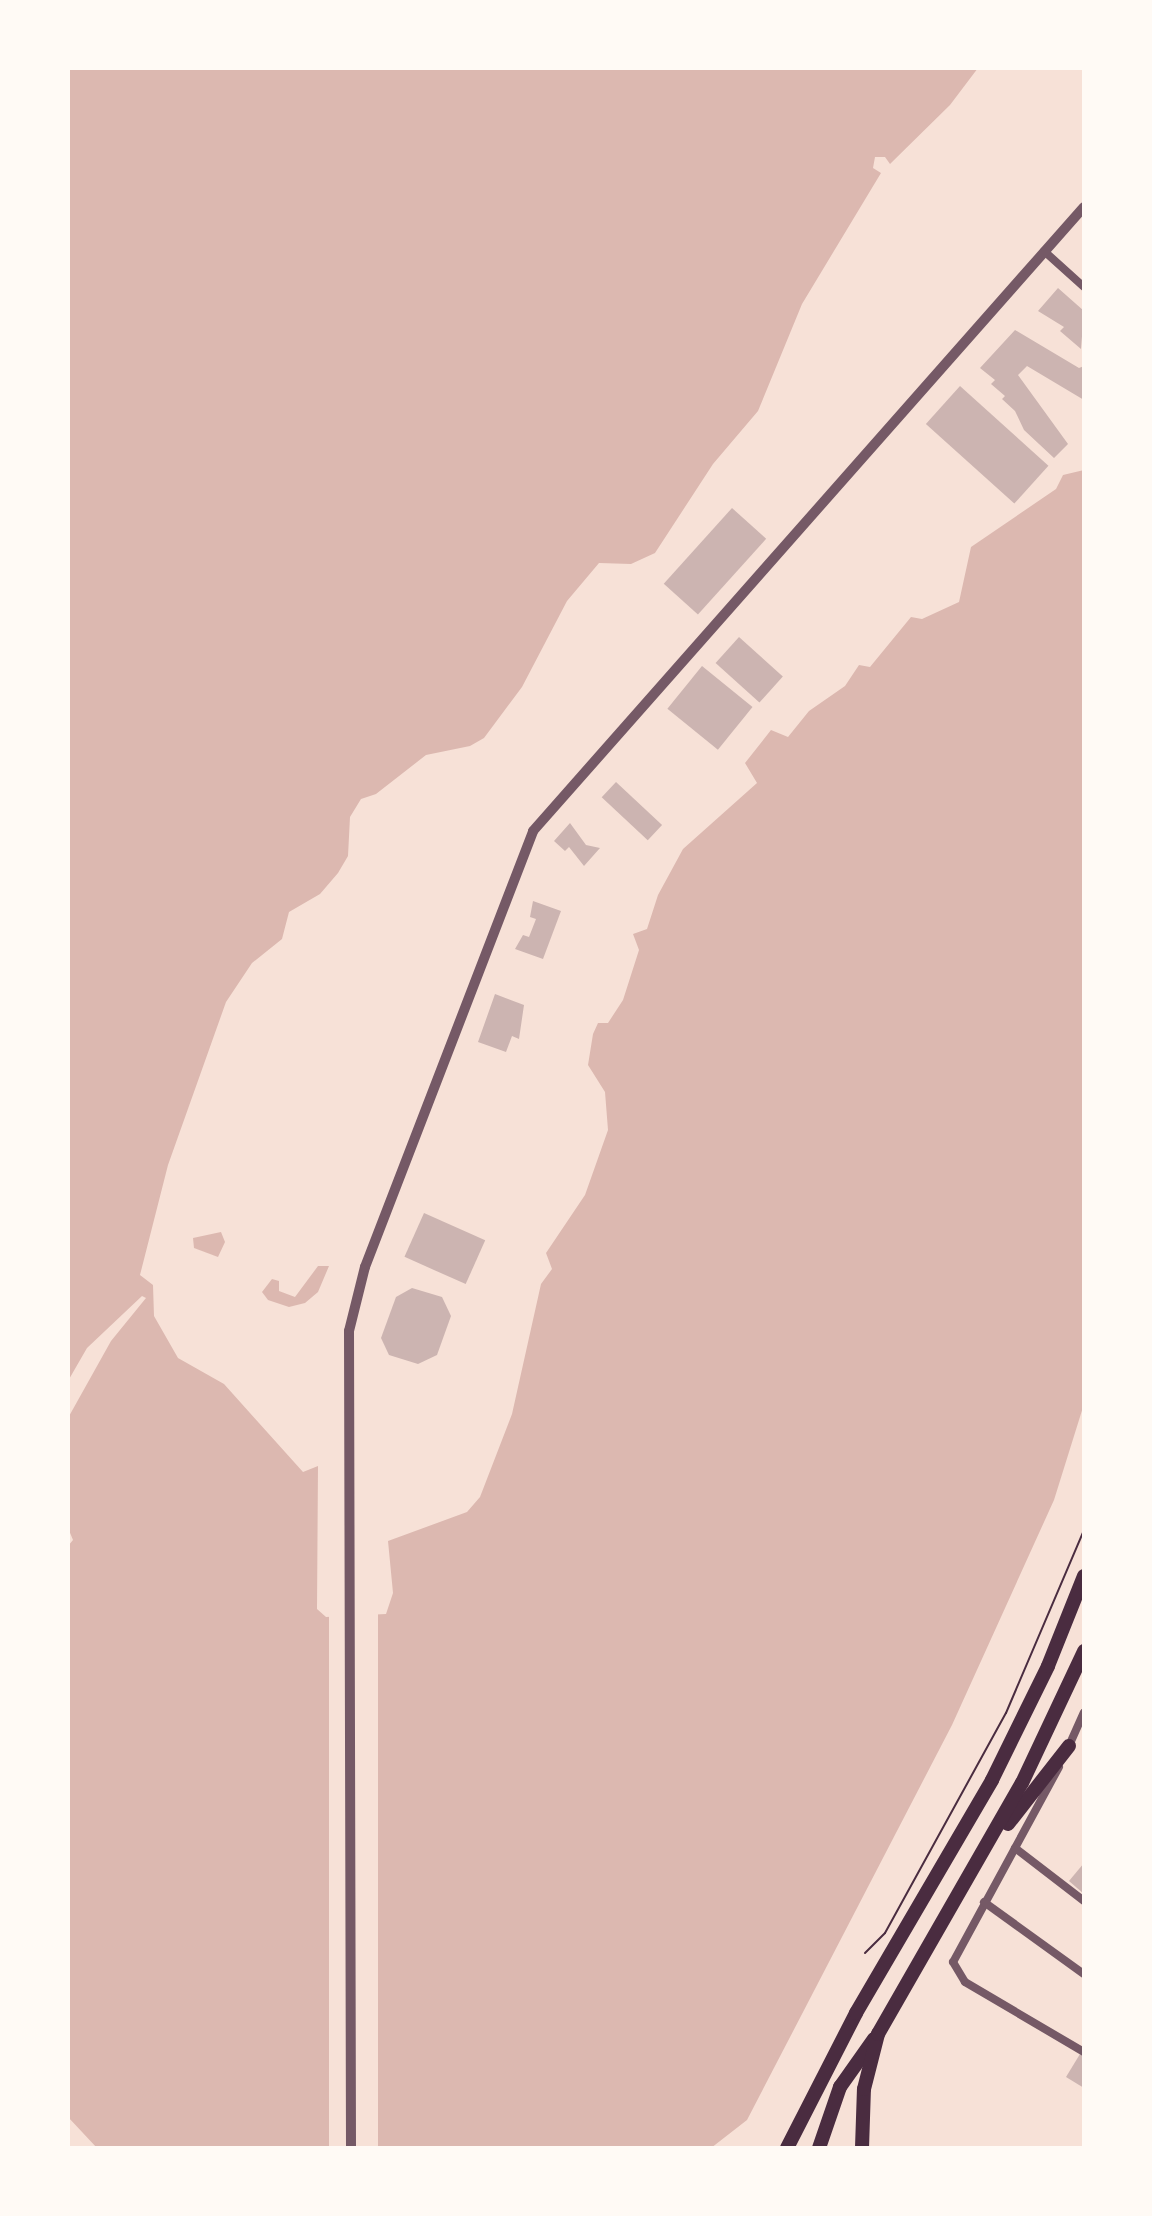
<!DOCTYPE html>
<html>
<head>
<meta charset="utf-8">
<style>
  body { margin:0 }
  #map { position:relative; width:1152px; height:2216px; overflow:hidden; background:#f7e1d7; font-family:Rubik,sans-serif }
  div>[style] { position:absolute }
  .water>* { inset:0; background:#dcb8b0 }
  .pier>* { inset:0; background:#f7e1d7; transform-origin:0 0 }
  .building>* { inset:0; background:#ccb4b1; transform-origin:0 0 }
  .path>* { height:2px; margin:-1px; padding:0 1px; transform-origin:1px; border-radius:1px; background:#4a2c40 }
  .minor>* { height:8px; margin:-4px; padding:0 4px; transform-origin:4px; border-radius:4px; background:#755966 }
  .tertiary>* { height:10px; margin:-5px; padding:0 5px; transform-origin:5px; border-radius:5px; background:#755966 }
  .motorway>* { height:14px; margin:-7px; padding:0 7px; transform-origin:7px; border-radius:7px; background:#4a2c40 }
  span { translate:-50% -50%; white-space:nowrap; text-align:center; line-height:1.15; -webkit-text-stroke:8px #fffaf5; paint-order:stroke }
  .frame { position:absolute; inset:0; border:70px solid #fffaf5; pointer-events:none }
</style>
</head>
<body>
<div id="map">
  <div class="water">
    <i style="clip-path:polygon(68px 68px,978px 68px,950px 105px,890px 164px,885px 157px,875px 157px,873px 168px,881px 173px,802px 304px,758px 411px,713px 464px,655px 553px,631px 564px,599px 563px,567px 601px,522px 687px,484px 738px,470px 746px,426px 755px,376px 794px,361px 799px,350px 817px,348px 856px,338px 873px,320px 894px,289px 912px,282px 939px,252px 963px,226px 1002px,168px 1165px,140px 1275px,153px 1285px,154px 1316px,178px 1358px,224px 1384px,303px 1472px,318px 1466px,317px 1609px,326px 1617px,386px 1614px,393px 1593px,388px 1541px,467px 1512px,480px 1497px,512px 1414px,541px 1284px,552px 1269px,546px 1253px,585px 1195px,608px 1130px,605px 1092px,588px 1065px,593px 1034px,598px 1023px,608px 1023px,623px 1000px,639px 950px,633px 934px,647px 929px,658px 895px,683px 849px,757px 783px,745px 763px,771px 730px,788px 737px,809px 711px,845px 686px,859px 665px,870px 667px,911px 617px,922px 619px,959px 602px,971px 547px,1056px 489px,1063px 475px,1084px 470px,1084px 1404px,1054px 1500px,952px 1725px,747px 2120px,711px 2148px,97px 2148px,68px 2117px,68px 1546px,73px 1540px,68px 1528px,68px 1418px,111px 1341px,146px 1298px,142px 1296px,87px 1348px,68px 1381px)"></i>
    <i style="clip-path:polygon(221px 1232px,225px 1242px,218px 1257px,194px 1248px,193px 1238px)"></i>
    <i style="clip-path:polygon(318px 1266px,329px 1266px,318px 1292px,305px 1303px,289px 1307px,268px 1300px,262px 1292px,272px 1279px,279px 1281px,279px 1291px,295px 1297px)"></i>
  </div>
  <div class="pier">
    <i style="left:378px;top:1612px;width:536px;height:49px;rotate:90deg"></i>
  </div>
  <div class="building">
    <i style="clip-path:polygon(1058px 288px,1084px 311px,1081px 349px,1060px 331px,1064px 327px,1038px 311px)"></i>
    <i style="clip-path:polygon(1015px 330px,1079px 368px,1084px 366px,1084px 400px,1027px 366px,1018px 375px,1068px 444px,1054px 458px,1024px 430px,1015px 411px,1002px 399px,1005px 396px,991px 384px,995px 380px,980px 368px)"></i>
    <i style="left:960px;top:386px;width:119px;height:51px;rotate:42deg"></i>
    <i style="left:732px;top:508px;width:46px;height:102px;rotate:42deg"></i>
    <i style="left:739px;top:637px;width:59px;height:35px;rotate:42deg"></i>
    <i style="left:702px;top:666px;width:65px;height:55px;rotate:39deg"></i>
    <i style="left:616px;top:782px;width:63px;height:21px;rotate:43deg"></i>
    <i style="clip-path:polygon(570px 823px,586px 845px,600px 848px,584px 866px,569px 847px,565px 851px,554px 841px)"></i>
    <i style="clip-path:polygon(533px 901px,561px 911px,543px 959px,515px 949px,523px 935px,529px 937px,536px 919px,530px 917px)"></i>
    <i style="clip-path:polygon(495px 994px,524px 1005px,519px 1039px,512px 1036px,506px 1052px,478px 1042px)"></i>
    <i style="left:424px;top:1213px;width:67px;height:48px;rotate:24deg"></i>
    <i style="clip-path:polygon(412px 1288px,442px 1297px,451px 1316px,437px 1355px,418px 1364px,389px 1355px,381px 1338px,396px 1297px)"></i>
    <i style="clip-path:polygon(1084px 1863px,1084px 1894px,1069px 1881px)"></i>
    <i style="clip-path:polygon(1080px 2054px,1084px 2056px,1084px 2088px,1066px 2077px)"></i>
  </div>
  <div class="path">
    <i style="left:865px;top:1953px;width:28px;rotate:-45deg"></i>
    <i style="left:885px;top:1933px;width:251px;rotate:-61.2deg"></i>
    <i style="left:1006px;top:1713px;width:199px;rotate:-66.9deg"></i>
    <i style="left:68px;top:2146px;width:3px;rotate:45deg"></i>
  </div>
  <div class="minor">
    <i style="left:1044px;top:251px;width:54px;rotate:42deg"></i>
    <i style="left:1068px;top:1748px;width:39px;rotate:-66deg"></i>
    <i style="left:1059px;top:1767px;width:222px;rotate:118.5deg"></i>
    <i style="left:953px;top:1962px;width:23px;rotate:59deg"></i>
    <i style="left:965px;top:1982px;width:138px;rotate:30.5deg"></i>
    <i style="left:1015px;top:1848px;width:87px;rotate:37.5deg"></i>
    <i style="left:984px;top:1902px;width:123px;rotate:35.8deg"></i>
  </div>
  <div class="tertiary">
    <i style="left:351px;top:2148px;width:817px;rotate:-90.14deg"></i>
    <i style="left:349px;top:1331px;width:66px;rotate:-76deg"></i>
    <i style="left:365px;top:1267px;width:467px;rotate:-68.9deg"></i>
    <i style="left:533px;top:831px;width:832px;rotate:-48.56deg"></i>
  </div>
  <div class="motorway">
    <i style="left:1008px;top:1824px;width:99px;rotate:-52deg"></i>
    <i style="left:787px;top:2148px;width:152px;rotate:-62.9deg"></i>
    <i style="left:856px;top:2013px;width:270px;rotate:-59.7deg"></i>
    <i style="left:992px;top:1780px;width:127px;rotate:-63.8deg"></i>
    <i style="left:1048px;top:1666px;width:97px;rotate:-68.2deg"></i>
    <i style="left:819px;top:2148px;width:65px;rotate:-71deg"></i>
    <i style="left:840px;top:2087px;width:59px;rotate:-54.7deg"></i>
    <i style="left:862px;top:2148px;width:59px;rotate:-88.1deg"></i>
    <i style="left:864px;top:2089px;width:57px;rotate:-75.7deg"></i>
    <i style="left:878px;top:2034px;width:289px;rotate:-60.2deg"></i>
    <i style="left:1022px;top:1783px;width:146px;rotate:-64.8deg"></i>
  </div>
  <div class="frame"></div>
</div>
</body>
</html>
